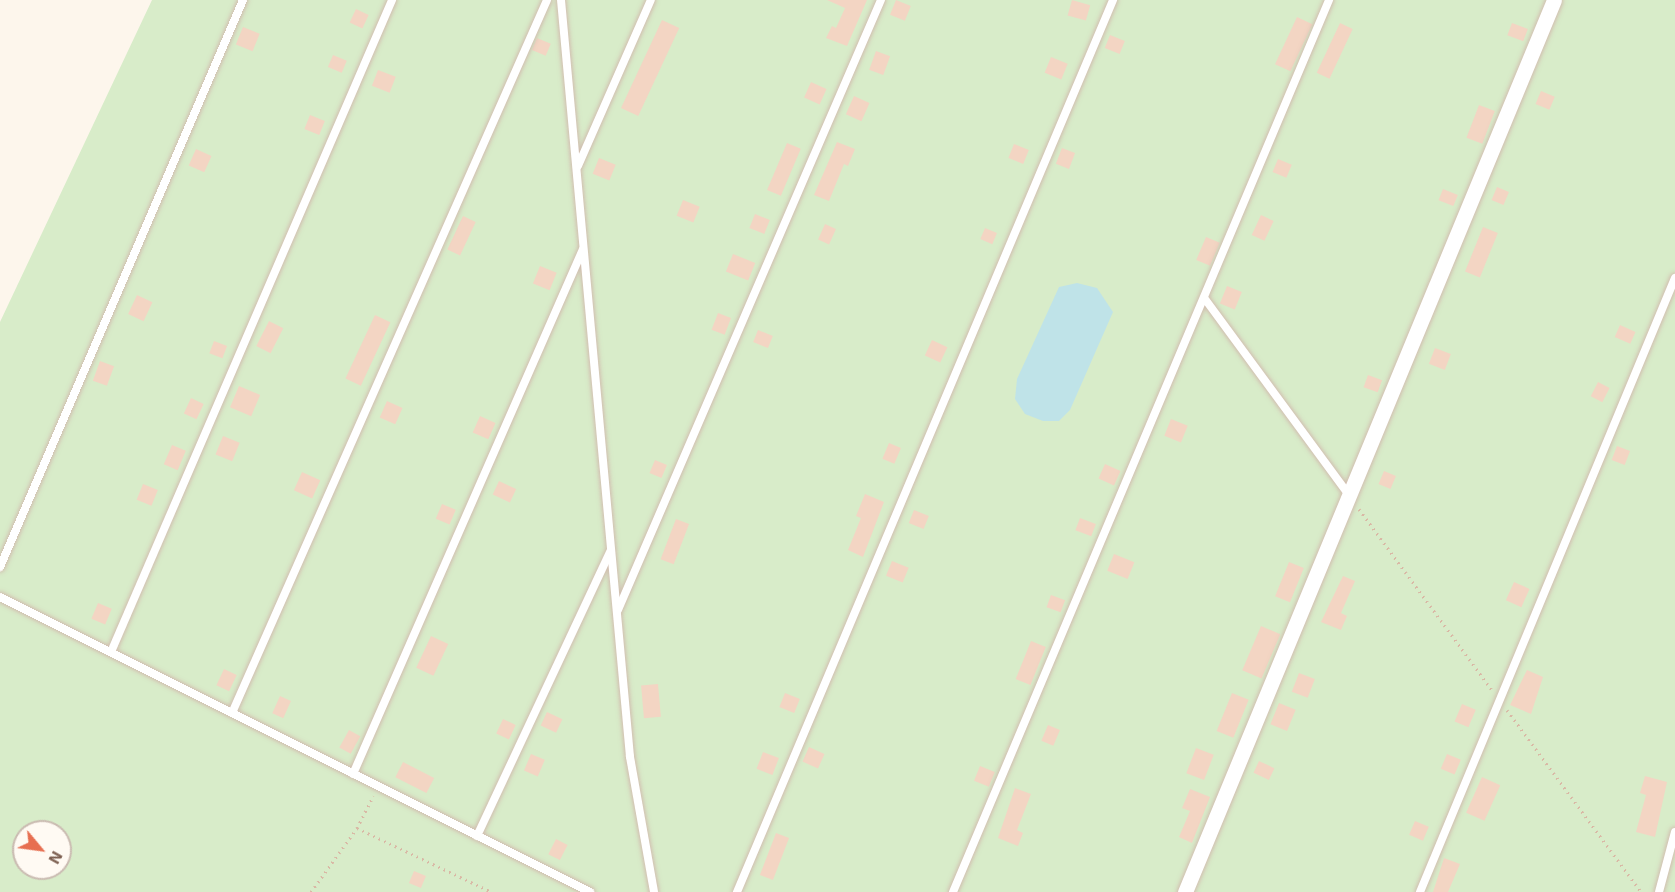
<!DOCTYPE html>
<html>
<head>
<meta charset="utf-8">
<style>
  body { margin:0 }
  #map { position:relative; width:1675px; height:892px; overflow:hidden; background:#fdf6ec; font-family:"Exo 2",sans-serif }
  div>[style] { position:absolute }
  .green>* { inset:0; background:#d8ecc9 }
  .water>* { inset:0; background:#bfe3e8 }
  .building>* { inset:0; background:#f3d5c3; transform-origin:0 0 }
  .path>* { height:3px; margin-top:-1.5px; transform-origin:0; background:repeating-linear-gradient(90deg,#d9b8a5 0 1.5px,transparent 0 6px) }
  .roads { filter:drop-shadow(0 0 2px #d1beb0) drop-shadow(0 0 2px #d1beb0) }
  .lane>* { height:8px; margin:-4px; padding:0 4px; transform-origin:4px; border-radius:4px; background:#fff }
  .street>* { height:15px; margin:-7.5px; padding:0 7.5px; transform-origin:7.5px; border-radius:7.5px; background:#fff }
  span { translate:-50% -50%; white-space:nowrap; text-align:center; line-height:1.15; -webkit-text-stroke:4.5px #fffaf3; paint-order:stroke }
  .north { position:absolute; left:12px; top:820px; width:60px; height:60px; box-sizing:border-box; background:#fffaf3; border:2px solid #cabbb1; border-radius:50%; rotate:119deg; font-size:16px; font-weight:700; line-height:24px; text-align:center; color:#7a5c4d }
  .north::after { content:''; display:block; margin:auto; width:21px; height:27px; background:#e76f51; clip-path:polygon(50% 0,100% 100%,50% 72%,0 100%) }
</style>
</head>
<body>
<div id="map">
  <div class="green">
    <i style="clip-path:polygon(evenodd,152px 0,1675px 0,1675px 892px,0 892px,0 322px,152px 0,24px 832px,60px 832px,60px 868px,24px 868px,24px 832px)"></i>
  </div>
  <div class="water">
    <i style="clip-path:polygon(1077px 283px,1097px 288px,1113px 312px,1070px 410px,1059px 421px,1043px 421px,1025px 414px,1015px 399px,1017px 379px,1059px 287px)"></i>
  </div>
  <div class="building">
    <i style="clip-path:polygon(827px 0,867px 0,847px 46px,826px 38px,832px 26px,836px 28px,845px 8px)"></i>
    <i style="left:896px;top:0;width:16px;height:16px;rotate:22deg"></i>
    <i style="left:1072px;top:0;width:19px;height:16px;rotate:16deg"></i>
    <i style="left:356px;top:9px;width:14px;height:15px;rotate:25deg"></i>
    <i style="left:1297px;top:17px;width:17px;height:52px;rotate:25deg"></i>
    <i style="left:662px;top:20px;width:19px;height:97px;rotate:25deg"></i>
    <i style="left:1340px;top:23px;width:14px;height:55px;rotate:25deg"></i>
    <i style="left:1512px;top:23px;width:17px;height:13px;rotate:21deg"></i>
    <i style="left:243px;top:27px;width:18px;height:19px;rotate:22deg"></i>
    <i style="left:1110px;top:35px;width:16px;height:14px;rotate:22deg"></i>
    <i style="left:537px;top:38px;width:15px;height:13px;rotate:23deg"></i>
    <i style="left:876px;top:51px;width:15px;height:20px;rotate:20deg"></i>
    <i style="left:333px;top:55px;width:15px;height:13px;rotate:23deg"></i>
    <i style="left:1051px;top:57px;width:18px;height:17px;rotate:22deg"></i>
    <i style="left:378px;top:70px;width:19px;height:17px;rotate:21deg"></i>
    <i style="left:811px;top:82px;width:17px;height:17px;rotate:24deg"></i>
    <i style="left:1541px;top:91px;width:15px;height:14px;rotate:23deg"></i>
    <i style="left:854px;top:96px;width:17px;height:20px;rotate:24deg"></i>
    <i style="left:1479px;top:105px;width:17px;height:35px;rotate:21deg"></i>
    <i style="left:310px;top:115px;width:16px;height:15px;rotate:22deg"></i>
    <i style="clip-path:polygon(837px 142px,855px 149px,848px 166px,844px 164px,829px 201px,814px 195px)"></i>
    <i style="left:787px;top:143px;width:15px;height:51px;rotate:23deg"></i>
    <i style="left:1014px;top:144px;width:16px;height:15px;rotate:22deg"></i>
    <i style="left:1062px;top:148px;width:14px;height:17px;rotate:21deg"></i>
    <i style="left:196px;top:149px;width:17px;height:18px;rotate:24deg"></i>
    <i style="left:599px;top:158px;width:18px;height:17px;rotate:22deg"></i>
    <i style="left:1278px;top:159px;width:15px;height:14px;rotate:23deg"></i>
    <i style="left:1497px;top:187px;width:13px;height:14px;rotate:23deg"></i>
    <i style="left:1443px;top:189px;width:16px;height:12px;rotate:22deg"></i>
    <i style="left:683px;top:200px;width:18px;height:17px;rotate:22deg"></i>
    <i style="left:755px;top:214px;width:16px;height:15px;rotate:22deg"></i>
    <i style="left:1261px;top:215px;width:14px;height:22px;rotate:25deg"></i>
    <i style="left:463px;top:216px;width:14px;height:37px;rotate:25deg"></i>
    <i style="left:825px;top:224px;width:12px;height:17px;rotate:24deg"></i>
    <i style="left:1483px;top:227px;width:16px;height:48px;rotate:22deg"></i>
    <i style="left:985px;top:228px;width:13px;height:12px;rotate:23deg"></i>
    <i style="left:1206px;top:237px;width:15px;height:25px;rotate:23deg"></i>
    <i style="left:733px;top:254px;width:24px;height:19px;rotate:22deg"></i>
    <i style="left:540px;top:266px;width:18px;height:19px;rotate:22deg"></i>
    <i style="left:1227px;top:286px;width:16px;height:19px;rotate:22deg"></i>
    <i style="left:137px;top:295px;width:17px;height:21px;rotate:25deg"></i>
    <i style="left:718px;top:313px;width:14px;height:18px;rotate:21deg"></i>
    <i style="left:375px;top:315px;width:17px;height:70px;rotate:25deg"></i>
    <i style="left:269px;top:321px;width:16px;height:28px;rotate:27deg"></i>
    <i style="left:1620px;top:325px;width:17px;height:13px;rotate:24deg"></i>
    <i style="left:758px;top:330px;width:16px;height:13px;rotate:22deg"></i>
    <i style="left:932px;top:340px;width:17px;height:17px;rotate:25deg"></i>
    <i style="left:214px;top:341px;width:14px;height:13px;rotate:21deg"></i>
    <i style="left:1435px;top:348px;width:17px;height:17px;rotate:21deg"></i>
    <i style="left:100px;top:361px;width:15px;height:21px;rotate:20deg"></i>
    <i style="left:1368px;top:375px;width:15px;height:13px;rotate:20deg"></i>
    <i style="left:1598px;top:382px;width:13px;height:16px;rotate:27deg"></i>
    <i style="left:239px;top:386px;width:23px;height:23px;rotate:23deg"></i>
    <i style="left:191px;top:398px;width:14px;height:17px;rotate:25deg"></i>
    <i style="left:387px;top:401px;width:17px;height:18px;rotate:24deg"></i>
    <i style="left:480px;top:416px;width:17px;height:18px;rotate:24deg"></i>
    <i style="left:1171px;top:419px;width:18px;height:18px;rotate:22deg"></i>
    <i style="left:223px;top:436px;width:18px;height:20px;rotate:22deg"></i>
    <i style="left:889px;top:443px;width:13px;height:17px;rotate:23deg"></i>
    <i style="left:172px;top:445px;width:15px;height:21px;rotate:23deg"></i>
    <i style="left:1617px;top:446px;width:14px;height:15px;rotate:21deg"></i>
    <i style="left:655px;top:460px;width:13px;height:14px;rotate:23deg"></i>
    <i style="left:1105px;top:464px;width:17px;height:16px;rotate:24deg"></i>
    <i style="left:1384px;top:471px;width:13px;height:14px;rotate:23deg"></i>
    <i style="left:302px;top:472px;width:20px;height:20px;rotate:24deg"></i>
    <i style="left:499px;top:481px;width:19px;height:15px;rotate:25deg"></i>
    <i style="left:143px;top:484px;width:16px;height:17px;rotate:22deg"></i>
    <i style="clip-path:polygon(865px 494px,884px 502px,863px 557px,848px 550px,861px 518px,856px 516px)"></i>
    <i style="left:442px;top:504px;width:15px;height:16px;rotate:23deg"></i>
    <i style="left:914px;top:510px;width:16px;height:14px;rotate:22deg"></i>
    <i style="left:1080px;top:518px;width:17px;height:13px;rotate:21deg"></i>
    <i style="left:676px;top:519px;width:14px;height:43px;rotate:21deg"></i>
    <i style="left:1114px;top:554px;width:22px;height:18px;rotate:22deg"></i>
    <i style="left:892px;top:561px;width:18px;height:16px;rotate:22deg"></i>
    <i style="left:1289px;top:562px;width:16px;height:37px;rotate:22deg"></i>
    <i style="clip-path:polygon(1343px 576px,1355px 581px,1341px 613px,1347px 616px,1341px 630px,1321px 622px)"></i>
    <i style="left:1514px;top:582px;width:17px;height:20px;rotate:24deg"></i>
    <i style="left:1051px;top:595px;width:15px;height:13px;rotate:20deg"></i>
    <i style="left:98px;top:603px;width:15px;height:17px;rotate:23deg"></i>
    <i style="left:1261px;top:626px;width:21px;height:48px;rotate:23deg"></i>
    <i style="left:431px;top:636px;width:19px;height:35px;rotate:25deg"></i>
    <i style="left:1031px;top:641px;width:16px;height:41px;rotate:22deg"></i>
    <i style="left:224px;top:669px;width:14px;height:18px;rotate:25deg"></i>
    <i style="clip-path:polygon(1527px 670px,1543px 677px,1531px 714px,1510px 705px)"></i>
    <i style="left:1299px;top:673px;width:17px;height:20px;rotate:21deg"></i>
    <i style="left:658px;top:684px;width:33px;height:17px;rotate:85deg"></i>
    <i style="left:785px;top:693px;width:16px;height:15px;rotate:22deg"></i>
    <i style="left:1232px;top:693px;width:18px;height:41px;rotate:22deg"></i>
    <i style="left:280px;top:696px;width:12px;height:19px;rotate:24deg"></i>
    <i style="left:1279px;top:703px;width:18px;height:23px;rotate:22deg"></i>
    <i style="left:1462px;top:704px;width:15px;height:19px;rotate:23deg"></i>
    <i style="left:547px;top:712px;width:17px;height:15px;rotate:25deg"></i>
    <i style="left:503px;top:719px;width:14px;height:16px;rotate:25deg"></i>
    <i style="left:1048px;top:725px;width:13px;height:17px;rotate:23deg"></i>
    <i style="left:349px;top:730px;width:13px;height:20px;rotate:29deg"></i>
    <i style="left:809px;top:747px;width:17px;height:16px;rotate:24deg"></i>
    <i style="left:1196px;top:748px;width:19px;height:27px;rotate:21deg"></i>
    <i style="left:763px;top:752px;width:17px;height:18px;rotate:21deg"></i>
    <i style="left:531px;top:754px;width:15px;height:18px;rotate:23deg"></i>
    <i style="left:1447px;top:754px;width:15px;height:16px;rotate:23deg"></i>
    <i style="left:1259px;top:761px;width:17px;height:13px;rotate:25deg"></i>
    <i style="left:403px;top:762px;width:35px;height:17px;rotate:27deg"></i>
    <i style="left:980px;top:766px;width:16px;height:16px;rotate:22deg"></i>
    <i style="clip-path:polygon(1645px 776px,1667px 782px,1655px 837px,1636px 832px,1646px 795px,1640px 793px)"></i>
    <i style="left:1482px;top:777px;width:20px;height:39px;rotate:24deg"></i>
    <i style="clip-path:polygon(1015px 788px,1031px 794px,1017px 830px,1023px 833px,1018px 846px,998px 838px)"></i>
    <i style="clip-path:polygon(1190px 789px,1210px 797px,1192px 843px,1179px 837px,1190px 811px,1182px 808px)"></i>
    <i style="left:1415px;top:821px;width:15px;height:15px;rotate:23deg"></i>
    <i style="left:776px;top:833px;width:14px;height:45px;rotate:21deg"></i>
    <i style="left:556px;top:839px;width:13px;height:17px;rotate:27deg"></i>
    <i style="clip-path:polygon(1444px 858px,1460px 864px,1448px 892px,1433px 892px)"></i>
    <i style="left:414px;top:871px;width:13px;height:13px;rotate:23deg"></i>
  </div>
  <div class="path">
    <i style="left:1359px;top:509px;width:225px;rotate:53.7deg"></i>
    <i style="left:1507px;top:710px;width:226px;rotate:53.6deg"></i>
    <i style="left:357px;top:828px;width:149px;rotate:25.4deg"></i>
    <i style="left:311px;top:892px;width:79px;rotate:-54.3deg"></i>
    <i style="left:357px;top:828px;width:36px;rotate:-63deg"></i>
  </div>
  <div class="roads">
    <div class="lane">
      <i style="left:561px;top:0;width:760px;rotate:84.79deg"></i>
      <i style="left:630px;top:757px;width:137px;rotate:79.9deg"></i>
      <i style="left:578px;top:166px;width:181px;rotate:-66.3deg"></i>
      <i style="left:1205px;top:299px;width:243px;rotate:53.7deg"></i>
      <i style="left:0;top:567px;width:617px;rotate:-66.8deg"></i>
      <i style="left:0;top:597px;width:660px;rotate:26.57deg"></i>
      <i style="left:618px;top:610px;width:664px;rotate:-66.68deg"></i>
      <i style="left:111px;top:652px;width:710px;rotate:-66.68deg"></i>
      <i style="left:232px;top:713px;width:779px;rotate:-66.16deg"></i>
      <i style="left:353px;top:774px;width:573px;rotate:-66.34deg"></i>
      <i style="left:477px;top:836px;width:314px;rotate:-64.9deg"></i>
      <i style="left:737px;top:892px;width:968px;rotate:-67.14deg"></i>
      <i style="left:953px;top:892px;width:968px;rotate:-67.14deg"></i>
      <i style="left:1420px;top:892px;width:665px;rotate:-67.45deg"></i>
      <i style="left:1659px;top:892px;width:62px;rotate:-75.1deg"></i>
    </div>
    <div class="street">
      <i style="left:1185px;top:892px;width:965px;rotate:-67.53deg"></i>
    </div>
  </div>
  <div class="north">N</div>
</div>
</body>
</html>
